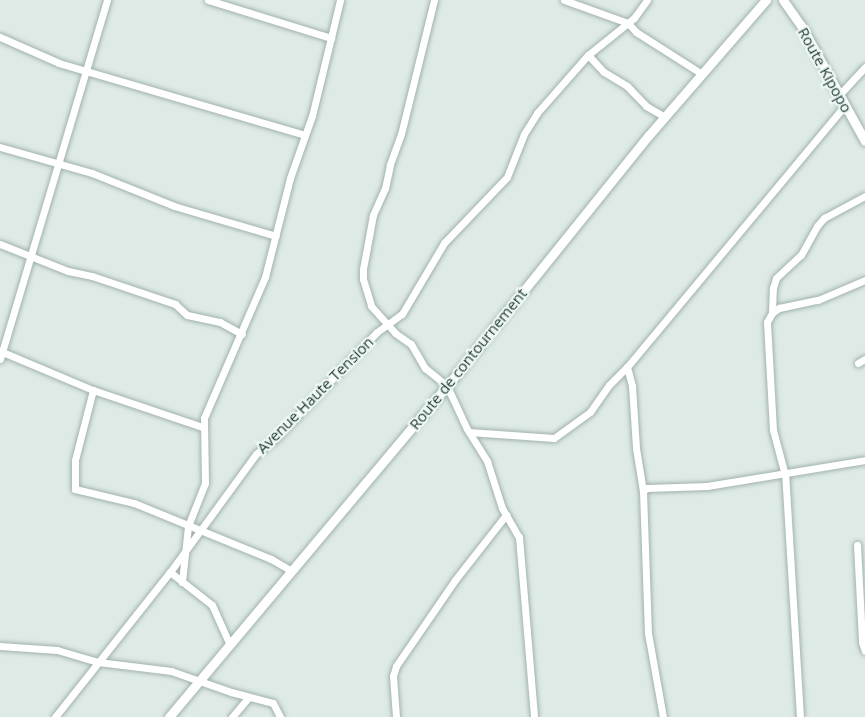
<!DOCTYPE html>
<html>
<head>
<meta charset="utf-8">
<style>
  body { margin:0 }
  #map { position:relative; width:865px; height:717px; overflow:hidden; background:#deeae6; font-family:"Open Sans",sans-serif }
  div>[style] { position:absolute }
  .roads { filter:drop-shadow(0 0 2px #a1b2ae) drop-shadow(0 0 2px #a1b2ae) }
  .street>* { height:7px; margin:-3.5px; padding:0 3.5px; transform-origin:3.5px; border-radius:3.5px; background:#fff }
  .secondary>* { height:9px; margin:-4.5px; padding:0 4.5px; transform-origin:4.5px; border-radius:4.5px; background:#fff }
  span { translate:-50% -50%; white-space:nowrap; text-align:center; line-height:1.15; -webkit-text-stroke:4.5px #eef7f4; paint-order:stroke }
  .street-label { font-size:15px; color:#1f3a36 }
</style>
</head>
<body>
<div id="map">
  <div class="roads">
    <div class="street">
      <i style="left:208px;top:0;width:129px;rotate:17.2deg"></i>
      <i style="left:434px;top:0;width:138px;rotate:103.8deg"></i>
      <i style="left:401px;top:134px;width:33px;rotate:110deg"></i>
      <i style="left:390px;top:165px;width:24px;rotate:102deg"></i>
      <i style="left:385px;top:188px;width:30px;rotate:114deg"></i>
      <i style="left:373px;top:215px;width:55px;rotate:100.5deg"></i>
      <i style="left:363px;top:269px;width:10px;rotate:90deg"></i>
      <i style="left:363px;top:279px;width:28px;rotate:73deg"></i>
      <i style="left:371px;top:306px;width:36px;rotate:48deg"></i>
      <i style="left:395px;top:333px;width:19px;rotate:35deg"></i>
      <i style="left:411px;top:344px;width:28px;rotate:60deg"></i>
      <i style="left:425px;top:368px;width:28px;rotate:39deg"></i>
      <i style="left:447px;top:386px;width:47px;rotate:65.1deg"></i>
      <i style="left:467px;top:429px;width:38px;rotate:58deg"></i>
      <i style="left:487px;top:461px;width:49px;rotate:72.3deg"></i>
      <i style="left:502px;top:508px;width:34px;rotate:60deg"></i>
      <i style="left:519px;top:537px;width:181px;rotate:85.2deg"></i>
      <i style="left:564px;top:0;width:68px;rotate:19.8deg"></i>
      <i style="left:628px;top:23px;width:12px;rotate:48deg"></i>
      <i style="left:636px;top:32px;width:78px;rotate:32.5deg"></i>
      <i style="left:0;top:37px;width:64px;rotate:23.8deg"></i>
      <i style="left:59px;top:63px;width:256px;rotate:16.3deg"></i>
      <i style="left:588px;top:55px;width:23px;rotate:47deg"></i>
      <i style="left:604px;top:72px;width:27px;rotate:31deg"></i>
      <i style="left:627px;top:86px;width:28px;rotate:46deg"></i>
      <i style="left:646px;top:106px;width:22px;rotate:30deg"></i>
      <i style="left:839px;top:95px;width:38px;rotate:-47deg"></i>
      <i style="left:0;top:147px;width:96px;rotate:15.8deg"></i>
      <i style="left:92px;top:173px;width:88px;rotate:21.9deg"></i>
      <i style="left:174px;top:206px;width:106px;rotate:16.4deg"></i>
      <i style="left:0;top:244px;width:73px;rotate:21.7deg"></i>
      <i style="left:68px;top:271px;width:25px;rotate:12deg"></i>
      <i style="left:92px;top:276px;width:88px;rotate:18.6deg"></i>
      <i style="left:175px;top:304px;width:16px;rotate:43deg"></i>
      <i style="left:187px;top:315px;width:34px;rotate:12deg"></i>
      <i style="left:220px;top:322px;width:25px;rotate:29deg"></i>
      <i style="left:772px;top:313px;width:25px;rotate:-88deg"></i>
      <i style="left:773px;top:288px;width:10px;rotate:-73deg"></i>
      <i style="left:776px;top:278px;width:34px;rotate:-43deg"></i>
      <i style="left:801px;top:255px;width:33px;rotate:-61deg"></i>
      <i style="left:817px;top:226px;width:11px;rotate:-49deg"></i>
      <i style="left:824px;top:218px;width:47px;rotate:-28.2deg"></i>
      <i style="left:0;top:351px;width:101px;rotate:22.8deg"></i>
      <i style="left:93px;top:390px;width:72px;rotate:104.4deg"></i>
      <i style="left:75px;top:460px;width:29px;rotate:90deg"></i>
      <i style="left:75px;top:489px;width:61px;rotate:13.3deg"></i>
      <i style="left:134px;top:503px;width:148px;rotate:22.2deg"></i>
      <i style="left:271px;top:559px;width:24px;rotate:30deg"></i>
      <i style="left:0;top:359px;width:375px;rotate:-73.4deg"></i>
      <i style="left:858px;top:363px;width:8px;rotate:-30deg"></i>
      <i style="left:627px;top:367px;width:20px;rotate:75deg"></i>
      <i style="left:632px;top:386px;width:62px;rotate:86.3deg"></i>
      <i style="left:636px;top:448px;width:44px;rotate:80.8deg"></i>
      <i style="left:643px;top:491px;width:142px;rotate:88deg"></i>
      <i style="left:648px;top:633px;width:85px;rotate:79.9deg"></i>
      <i style="left:93px;top:390px;width:115px;rotate:18.7deg"></i>
      <i style="left:469px;top:432px;width:85px;rotate:4deg"></i>
      <i style="left:554px;top:438px;width:44px;rotate:-35.8deg"></i>
      <i style="left:590px;top:412px;width:33px;rotate:-55deg"></i>
      <i style="left:609px;top:385px;width:25px;rotate:-45deg"></i>
      <i style="left:627px;top:367px;width:341px;rotate:-50.2deg"></i>
      <i style="left:643px;top:491px;width:5px;rotate:-37deg"></i>
      <i style="left:647px;top:488px;width:60px;rotate:-1.9deg"></i>
      <i style="left:707px;top:486px;width:160px;rotate:-9.3deg"></i>
      <i style="left:857px;top:545px;width:97px;rotate:87deg"></i>
      <i style="left:862px;top:642px;width:9px;rotate:72deg"></i>
      <i style="left:170px;top:572px;width:53px;rotate:38.2deg"></i>
      <i style="left:212px;top:605px;width:44px;rotate:65.8deg"></i>
      <i style="left:182px;top:582px;width:56px;rotate:-83.9deg"></i>
      <i style="left:188px;top:526px;width:46px;rotate:-68.4deg"></i>
      <i style="left:205px;top:483px;width:65px;rotate:-90.9deg"></i>
      <i style="left:204px;top:418px;width:154px;rotate:-66.6deg"></i>
      <i style="left:265px;top:277px;width:102px;rotate:-75.8deg"></i>
      <i style="left:290px;top:178px;width:66px;rotate:-70.5deg"></i>
      <i style="left:312px;top:116px;width:119px;rotate:-76.4deg"></i>
      <i style="left:0;top:646px;width:57px;rotate:4deg"></i>
      <i style="left:57px;top:650px;width:43px;rotate:16.3deg"></i>
      <i style="left:98px;top:662px;width:74px;rotate:7deg"></i>
      <i style="left:171px;top:671px;width:64px;rotate:19.3deg"></i>
      <i style="left:231px;top:692px;width:43px;rotate:14.7deg"></i>
      <i style="left:273px;top:703px;width:16px;rotate:63deg"></i>
      <i style="left:55px;top:717px;width:185px;rotate:-51.6deg"></i>
      <i style="left:170px;top:572px;width:146px;rotate:-53.9deg"></i>
      <i style="left:256px;top:454px;width:26px;rotate:-39deg"></i>
      <i style="left:276px;top:438px;width:146px;rotate:-46.4deg"></i>
      <i style="left:377px;top:332px;width:31px;rotate:-36deg"></i>
      <i style="left:402px;top:314px;width:82px;rotate:-59.4deg"></i>
      <i style="left:444px;top:243px;width:91px;rotate:-46.3deg"></i>
      <i style="left:507px;top:177px;width:46px;rotate:-68.4deg"></i>
      <i style="left:524px;top:134px;width:25px;rotate:-58deg"></i>
      <i style="left:537px;top:113px;width:77px;rotate:-48.7deg"></i>
      <i style="left:588px;top:55px;width:59px;rotate:-38.8deg"></i>
      <i style="left:634px;top:18px;width:22px;rotate:-54deg"></i>
      <i style="left:232px;top:717px;width:26px;rotate:-50deg"></i>
      <i style="left:396px;top:717px;width:41px;rotate:-94.2deg"></i>
      <i style="left:393px;top:676px;width:10px;rotate:-73deg"></i>
      <i style="left:396px;top:666px;width:104px;rotate:-55.5deg"></i>
      <i style="left:455px;top:580px;width:83px;rotate:-51.9deg"></i>
      <i style="left:800px;top:717px;width:242px;rotate:-93.5deg"></i>
      <i style="left:785px;top:475px;width:47px;rotate:-104.9deg"></i>
      <i style="left:773px;top:430px;width:108px;rotate:-93.2deg"></i>
      <i style="left:767px;top:322px;width:10px;rotate:-61deg"></i>
      <i style="left:772px;top:313px;width:9px;rotate:-36deg"></i>
      <i style="left:779px;top:308px;width:40px;rotate:-12deg"></i>
      <i style="left:818px;top:300px;width:51px;rotate:-23.1deg"></i>
    </div>
    <div class="secondary">
      <i style="left:783px;top:0;width:33px;rotate:55deg"></i>
      <i style="left:802px;top:27px;width:130px;rotate:61.1deg"></i>
      <i style="left:169px;top:717px;width:432px;rotate:-50deg"></i>
      <i style="left:447px;top:386px;width:322px;rotate:-51.2deg"></i>
      <i style="left:649px;top:135px;width:179px;rotate:-49.1deg"></i>
    </div>
  </div>
  <div class="street-label">
    <span style="left:825px;top:70px;rotate:61deg">Route Kipopo</span>
    <span style="left:468px;top:359px;rotate:-51deg">Route de contournement</span>
    <span style="left:315px;top:395px;rotate:-45deg">Avenue Haute Tension</span>
  </div>
</div>
</body>
</html>
